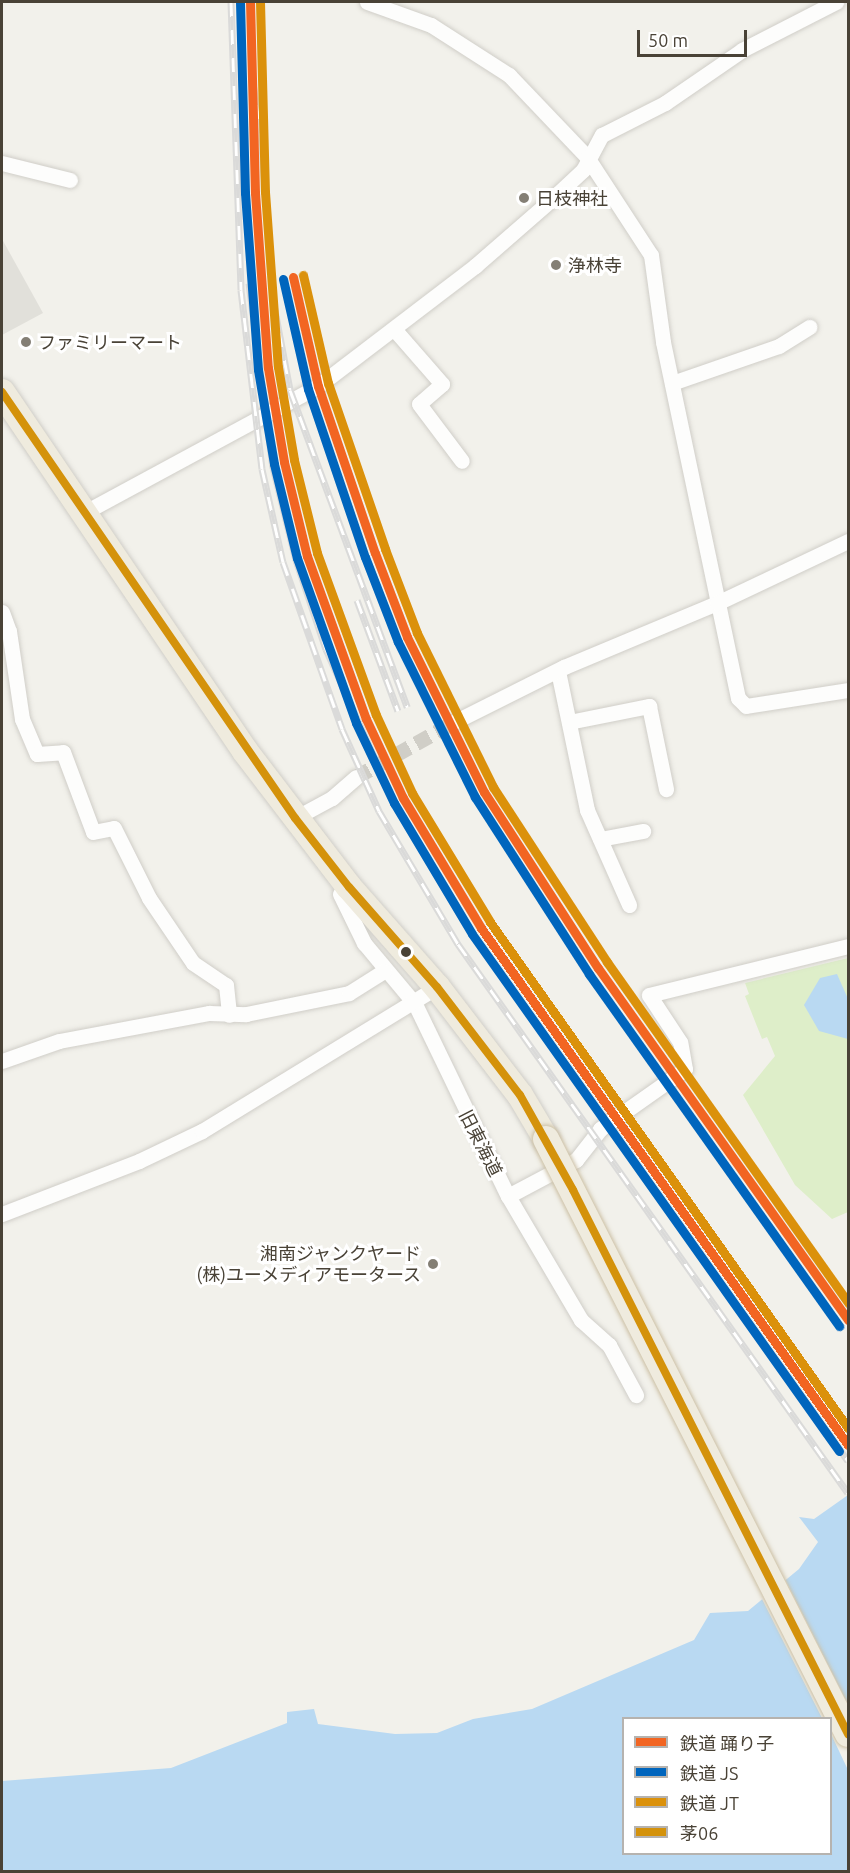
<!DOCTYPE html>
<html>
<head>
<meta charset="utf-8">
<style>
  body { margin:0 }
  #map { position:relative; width:850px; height:1873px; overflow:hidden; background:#f2f1eb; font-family:Ubuntu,"Noto Sans JP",sans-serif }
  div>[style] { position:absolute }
  .green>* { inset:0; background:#deeec9 }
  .parking>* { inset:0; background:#e1e0da }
  .water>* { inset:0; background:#b9d9f2 }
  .pier>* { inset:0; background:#f2f1eb }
  .minor-tunnel>* { height:15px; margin-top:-7.5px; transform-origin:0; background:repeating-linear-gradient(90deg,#d0cec7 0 15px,transparent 0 23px) }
  .roads { filter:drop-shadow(0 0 2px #d0cec8) drop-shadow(0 0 2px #d0cec8) }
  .minor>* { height:15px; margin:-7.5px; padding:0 7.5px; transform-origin:7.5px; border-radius:7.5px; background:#fdfdfc }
  .trunk>* { height:26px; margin:-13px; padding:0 13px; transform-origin:13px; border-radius:13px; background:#efebde }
  .rail>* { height:7px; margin-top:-3.5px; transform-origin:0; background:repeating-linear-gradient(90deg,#fff 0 14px,#dadad9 0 28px); box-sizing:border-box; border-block:2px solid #dadad9 }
  .bridges { filter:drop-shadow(0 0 2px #ccc0a5) drop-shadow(0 0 2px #ccc0a5) }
  .trunk-bridge>* { height:26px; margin:-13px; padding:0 13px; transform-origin:13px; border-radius:13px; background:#efebde }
  .bus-1>* { height:8px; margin:-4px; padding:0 4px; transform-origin:4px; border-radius:4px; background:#d4920b }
  .rail-1>* { height:9px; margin:-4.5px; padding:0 4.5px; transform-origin:4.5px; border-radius:4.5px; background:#f26522 }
  .rail-2>* { height:9px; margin:-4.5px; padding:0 4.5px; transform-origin:4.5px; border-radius:4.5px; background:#0065bd }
  .rail-3>* { height:9px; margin:-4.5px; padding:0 4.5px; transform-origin:4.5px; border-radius:4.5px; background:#db910b }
  .dots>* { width:16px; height:16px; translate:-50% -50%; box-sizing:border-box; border:3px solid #fff; border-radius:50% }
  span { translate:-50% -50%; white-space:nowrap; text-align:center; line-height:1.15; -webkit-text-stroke:6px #fff; paint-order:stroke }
  .poi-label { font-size:18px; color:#494236 }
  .left { translate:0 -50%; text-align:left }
  .right { translate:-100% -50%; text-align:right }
  .street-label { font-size:18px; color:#494236 }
  .frame { position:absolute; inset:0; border:3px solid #494236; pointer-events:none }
  .legend { position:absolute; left:622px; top:1717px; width:210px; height:138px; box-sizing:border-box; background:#fff; border:2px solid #b6b3af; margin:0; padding:8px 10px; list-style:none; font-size:18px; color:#494236 }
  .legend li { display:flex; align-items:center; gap:12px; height:30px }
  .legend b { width:30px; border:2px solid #b6b3af }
  .scale { position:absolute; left:637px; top:30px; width:110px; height:27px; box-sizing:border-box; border:3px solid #494236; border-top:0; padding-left:8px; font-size:18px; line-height:21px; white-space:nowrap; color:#494236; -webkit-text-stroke:4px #fff; paint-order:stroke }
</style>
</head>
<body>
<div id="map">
  <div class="green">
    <i style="clip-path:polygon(848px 958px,848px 1212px,832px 1219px,795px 1185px,743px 1095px,775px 1056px,767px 1037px,762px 1039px,745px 996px,749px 994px,745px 983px)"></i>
  </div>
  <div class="parking">
    <i style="clip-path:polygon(2px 239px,43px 313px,2px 335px)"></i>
  </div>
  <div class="water">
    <i style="clip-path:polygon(837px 974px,848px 999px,848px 1039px,819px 1031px,804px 1005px,820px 978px)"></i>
    <i style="clip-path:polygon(evenodd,848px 1495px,848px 1871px,2px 1872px,2px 1781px,171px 1768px,287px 1723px,287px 1712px,314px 1709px,318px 1724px,395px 1734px,437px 1733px,473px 1719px,532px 1709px,694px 1640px,710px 1613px,748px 1611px,799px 1569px,818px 1542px,799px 1517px,814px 1519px,848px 1495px,624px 1718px,830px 1718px,830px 1854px,624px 1854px,624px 1718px)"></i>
  </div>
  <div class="pier">
    <i style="clip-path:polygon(784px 1577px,848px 1704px,848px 1770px,831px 1734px,830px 1718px,822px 1718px,761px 1597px)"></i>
  </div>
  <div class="minor-tunnel">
    <i style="left:356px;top:777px;width:112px;rotate:-29.3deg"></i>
  </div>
  <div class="roads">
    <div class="minor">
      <i style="left:367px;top:2px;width:68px;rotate:19.8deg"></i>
      <i style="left:431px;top:25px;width:93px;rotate:32.7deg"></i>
      <i style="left:509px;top:75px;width:113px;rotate:46.4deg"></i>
      <i style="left:587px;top:157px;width:117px;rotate:56.9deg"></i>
      <i style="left:651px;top:255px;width:88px;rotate:82.1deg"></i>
      <i style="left:663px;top:342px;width:364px;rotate:78.1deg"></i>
      <i style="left:738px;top:698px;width:11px;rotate:45deg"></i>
      <i style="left:746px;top:706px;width:103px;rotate:-8.9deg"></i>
      <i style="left:2px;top:163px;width:70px;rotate:14deg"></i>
      <i style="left:394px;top:329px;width:73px;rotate:48.9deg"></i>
      <i style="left:442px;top:384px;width:30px;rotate:139deg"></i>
      <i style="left:419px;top:404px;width:71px;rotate:53deg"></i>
      <i style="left:672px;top:383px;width:113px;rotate:-19.1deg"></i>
      <i style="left:779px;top:346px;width:36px;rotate:-32deg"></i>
      <i style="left:85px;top:512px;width:265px;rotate:-28.4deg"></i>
      <i style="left:318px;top:386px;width:198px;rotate:-37.4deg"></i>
      <i style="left:475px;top:266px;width:103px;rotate:-41.1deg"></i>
      <i style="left:553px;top:198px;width:41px;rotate:-43deg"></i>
      <i style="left:583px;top:170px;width:40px;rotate:-62deg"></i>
      <i style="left:602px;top:135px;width:71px;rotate:-26.9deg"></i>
      <i style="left:665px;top:103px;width:93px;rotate:-34.5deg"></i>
      <i style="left:742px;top:50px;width:106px;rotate:-27.1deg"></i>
      <i style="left:2px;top:612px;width:20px;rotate:70deg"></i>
      <i style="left:9px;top:631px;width:89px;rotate:81.6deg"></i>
      <i style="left:22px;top:719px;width:38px;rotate:67deg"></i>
      <i style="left:37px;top:754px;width:26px;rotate:-4deg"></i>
      <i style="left:63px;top:752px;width:85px;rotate:69.4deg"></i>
      <i style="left:93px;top:832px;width:21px;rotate:-11deg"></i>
      <i style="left:114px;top:828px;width:78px;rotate:63.4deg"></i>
      <i style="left:149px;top:898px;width:78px;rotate:55.9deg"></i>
      <i style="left:193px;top:963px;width:40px;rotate:34deg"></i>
      <i style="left:226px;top:985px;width:30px;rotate:84deg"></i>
      <i style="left:558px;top:671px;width:142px;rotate:78.2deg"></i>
      <i style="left:587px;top:810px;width:104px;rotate:66.1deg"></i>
      <i style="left:454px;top:722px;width:123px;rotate:-26.6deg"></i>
      <i style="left:564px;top:667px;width:166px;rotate:-22.7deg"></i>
      <i style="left:717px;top:603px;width:145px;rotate:-25.3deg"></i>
      <i style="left:569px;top:722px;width:82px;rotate:-11.3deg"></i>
      <i style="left:649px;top:706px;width:85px;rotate:78.4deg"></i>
      <i style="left:295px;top:818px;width:42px;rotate:-28.4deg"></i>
      <i style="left:332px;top:798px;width:32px;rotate:-41deg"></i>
      <i style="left:600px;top:839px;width:44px;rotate:-10.5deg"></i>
      <i style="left:349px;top:887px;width:11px;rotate:142deg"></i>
      <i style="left:340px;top:894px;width:55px;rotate:63.9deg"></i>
      <i style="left:364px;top:943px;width:80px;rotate:50.1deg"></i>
      <i style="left:415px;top:1004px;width:213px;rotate:64.2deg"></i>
      <i style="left:508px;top:1196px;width:144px;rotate:59.5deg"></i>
      <i style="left:581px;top:1320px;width:38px;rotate:42deg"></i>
      <i style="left:609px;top:1345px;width:57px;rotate:61.6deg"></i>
      <i style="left:2px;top:1061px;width:60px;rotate:-19.3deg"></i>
      <i style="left:59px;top:1041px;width:153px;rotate:-10.6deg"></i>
      <i style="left:209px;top:1013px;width:37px;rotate:2deg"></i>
      <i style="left:246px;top:1014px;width:105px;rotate:-11.5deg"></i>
      <i style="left:349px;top:993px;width:41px;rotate:-32.2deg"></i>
      <i style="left:508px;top:1196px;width:77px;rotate:-27.9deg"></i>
      <i style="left:576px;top:1160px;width:39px;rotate:-52deg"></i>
      <i style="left:600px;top:1129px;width:104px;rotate:-35.2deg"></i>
      <i style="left:685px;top:1069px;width:27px;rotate:-100deg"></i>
      <i style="left:680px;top:1042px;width:56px;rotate:-123.4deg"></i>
      <i style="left:649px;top:995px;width:205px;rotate:-13.8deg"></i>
      <i style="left:2px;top:1214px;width:147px;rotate:-21.1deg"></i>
      <i style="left:139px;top:1161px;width:70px;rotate:-25.5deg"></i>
      <i style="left:202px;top:1131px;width:276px;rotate:-31.5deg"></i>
    </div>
    <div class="trunk">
      <i style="left:2px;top:392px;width:434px;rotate:55.9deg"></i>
      <i style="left:245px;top:751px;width:171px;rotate:52.6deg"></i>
      <i style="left:349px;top:887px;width:133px;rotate:48.7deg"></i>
      <i style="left:437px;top:987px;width:136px;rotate:52.5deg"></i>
      <i style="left:520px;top:1095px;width:51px;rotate:59.4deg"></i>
    </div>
  </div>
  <div class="rail">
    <i style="left:231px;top:2px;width:288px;rotate:88deg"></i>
    <i style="left:241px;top:290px;width:180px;rotate:83.3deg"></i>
    <i style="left:262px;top:469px;width:95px;rotate:77.3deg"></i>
    <i style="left:283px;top:562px;width:177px;rotate:70.5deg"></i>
    <i style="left:342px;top:729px;width:90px;rotate:65.7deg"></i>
    <i style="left:379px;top:811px;width:155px;rotate:59.3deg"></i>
    <i style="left:458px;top:944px;width:673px;rotate:54.61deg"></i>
    <i style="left:241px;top:2px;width:146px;rotate:88.8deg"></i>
    <i style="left:252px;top:77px;width:57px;rotate:80.9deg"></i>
    <i style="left:261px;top:133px;width:172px;rotate:85.7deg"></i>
    <i style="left:274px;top:305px;width:86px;rotate:79.3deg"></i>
    <i style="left:290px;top:390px;width:338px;rotate:69.7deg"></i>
    <i style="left:249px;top:283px;width:186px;rotate:82.6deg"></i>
    <i style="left:273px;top:467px;width:96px;rotate:76.1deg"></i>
    <i style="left:296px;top:560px;width:94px;rotate:71.4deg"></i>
    <i style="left:326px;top:649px;width:169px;rotate:65.9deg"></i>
    <i style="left:395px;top:803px;width:151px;rotate:59.4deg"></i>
    <i style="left:472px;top:933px;width:648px;rotate:54.54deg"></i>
    <i style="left:357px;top:600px;width:118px;rotate:69.7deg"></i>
  </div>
  <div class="bridges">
    <div class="trunk-bridge">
      <i style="left:546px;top:1139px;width:667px;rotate:63.09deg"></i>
    </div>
  </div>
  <div class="bus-1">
    <i style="left:2px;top:392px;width:517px;rotate:55.48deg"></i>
    <i style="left:295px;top:818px;width:88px;rotate:52deg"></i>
    <i style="left:349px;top:887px;width:133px;rotate:48.7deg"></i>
    <i style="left:437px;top:987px;width:136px;rotate:52.5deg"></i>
    <i style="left:520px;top:1095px;width:109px;rotate:60.8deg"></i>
    <i style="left:573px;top:1190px;width:610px;rotate:63.18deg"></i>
  </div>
  <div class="rail-1">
    <i style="left:250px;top:2px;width:191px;rotate:88.5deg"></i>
    <i style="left:255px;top:193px;width:175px;rotate:85.8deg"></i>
    <i style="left:268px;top:368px;width:95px;rotate:80.3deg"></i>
    <i style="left:284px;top:462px;width:97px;rotate:76.3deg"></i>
    <i style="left:307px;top:556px;width:173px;rotate:70.1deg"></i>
    <i style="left:366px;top:719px;width:87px;rotate:64.9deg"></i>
    <i style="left:403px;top:798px;width:152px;rotate:59deg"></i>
    <i style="left:481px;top:928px;width:634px;rotate:54.63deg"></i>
    <i style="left:293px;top:277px;width:112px;rotate:77.1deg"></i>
    <i style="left:318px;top:386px;width:176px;rotate:71.2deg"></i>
    <i style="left:375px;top:553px;width:90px;rotate:69.1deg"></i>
    <i style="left:407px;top:637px;width:173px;rotate:63.6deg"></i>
    <i style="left:484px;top:792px;width:210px;rotate:57.1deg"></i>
    <i style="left:598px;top:968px;width:432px;rotate:54.6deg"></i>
  </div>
  <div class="rail-2">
    <i style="left:240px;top:2px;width:191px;rotate:88.5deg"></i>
    <i style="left:245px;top:193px;width:177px;rotate:85.8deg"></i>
    <i style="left:258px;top:370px;width:95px;rotate:80.3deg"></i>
    <i style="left:274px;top:464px;width:97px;rotate:76.3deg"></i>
    <i style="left:297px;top:558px;width:175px;rotate:70.3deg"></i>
    <i style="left:356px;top:723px;width:89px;rotate:64.6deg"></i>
    <i style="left:394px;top:803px;width:152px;rotate:59.2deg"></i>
    <i style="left:472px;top:934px;width:634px;rotate:54.63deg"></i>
    <i style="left:283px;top:279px;width:113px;rotate:77.2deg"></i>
    <i style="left:308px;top:389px;width:177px;rotate:71.3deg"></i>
    <i style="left:365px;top:557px;width:91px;rotate:68.8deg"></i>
    <i style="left:398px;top:642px;width:173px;rotate:63.6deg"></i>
    <i style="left:475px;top:797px;width:211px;rotate:57.2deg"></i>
    <i style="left:589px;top:974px;width:432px;rotate:54.6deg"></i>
  </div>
  <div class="rail-3">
    <i style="left:260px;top:2px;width:190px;rotate:88.5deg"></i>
    <i style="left:265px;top:192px;width:175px;rotate:85.8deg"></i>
    <i style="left:278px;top:367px;width:94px;rotate:80.2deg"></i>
    <i style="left:294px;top:460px;width:96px;rotate:76.1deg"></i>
    <i style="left:317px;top:553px;width:172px;rotate:70deg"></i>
    <i style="left:376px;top:715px;width:86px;rotate:65.2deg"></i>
    <i style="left:412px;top:793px;width:151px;rotate:58.8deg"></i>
    <i style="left:490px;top:922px;width:620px;rotate:54.72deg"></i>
    <i style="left:303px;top:275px;width:111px;rotate:77deg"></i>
    <i style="left:328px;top:383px;width:176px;rotate:71deg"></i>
    <i style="left:385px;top:549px;width:90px;rotate:69.1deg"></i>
    <i style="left:417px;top:633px;width:172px;rotate:63.7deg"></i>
    <i style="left:493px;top:787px;width:209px;rotate:56.9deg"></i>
    <i style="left:607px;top:962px;width:418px;rotate:54.7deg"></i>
  </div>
  <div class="dots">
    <i style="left:524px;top:198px;background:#847f75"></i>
    <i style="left:556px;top:265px;background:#847f75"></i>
    <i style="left:26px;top:342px;background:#847f75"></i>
    <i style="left:406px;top:952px;background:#494236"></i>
    <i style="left:433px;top:1264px;background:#847f75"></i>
  </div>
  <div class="poi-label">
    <span class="left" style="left:536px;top:198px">日枝神社</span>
    <span class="left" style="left:568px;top:265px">浄林寺</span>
    <span class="left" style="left:38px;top:342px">ファミリーマート</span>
    <span class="right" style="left:421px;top:1264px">湘南ジャンクヤード<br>(株)ユーメディアモータース</span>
  </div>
  <div class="street-label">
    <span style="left:481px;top:1143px;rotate:63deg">旧東海道</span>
  </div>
  <div class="frame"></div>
  <ul class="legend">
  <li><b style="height:8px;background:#f26522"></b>鉄道 踊り子</li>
  <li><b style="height:8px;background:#0065bd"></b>鉄道 JS</li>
  <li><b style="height:8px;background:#db910b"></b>鉄道 JT</li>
  <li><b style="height:8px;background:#d4920b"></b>茅06</li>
  </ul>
  <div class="scale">50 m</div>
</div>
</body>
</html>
